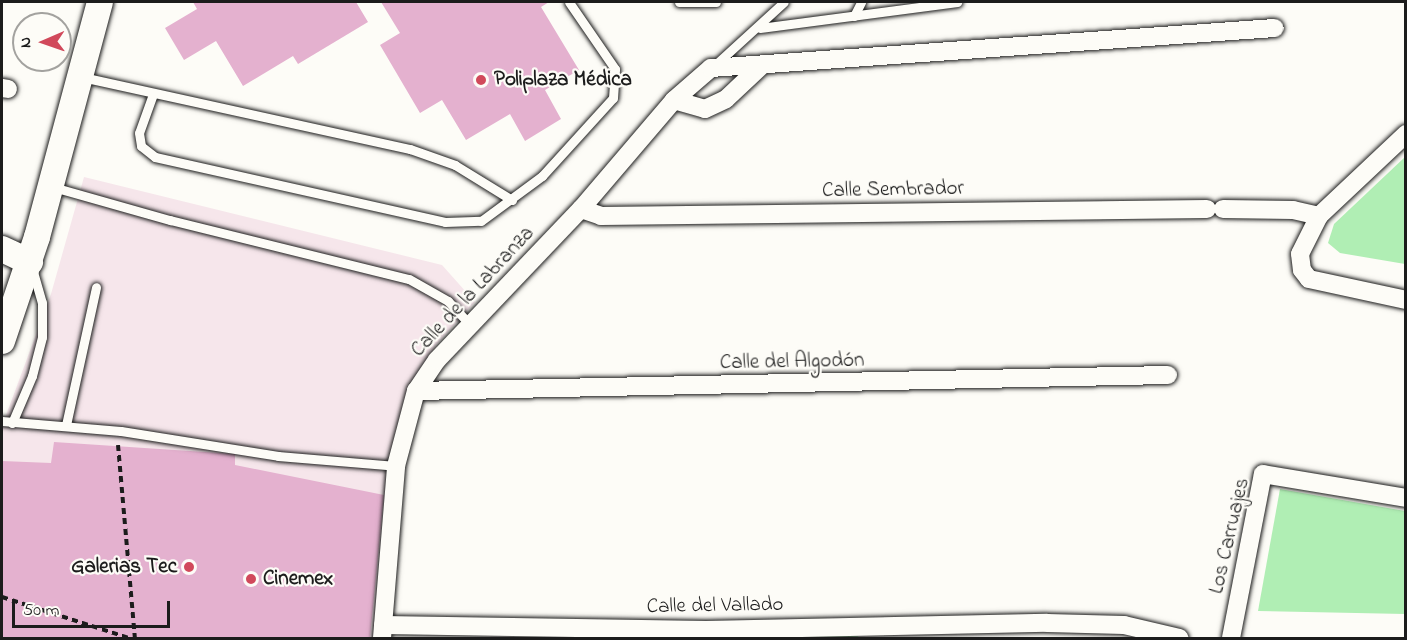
<!DOCTYPE html>
<html>
<head>
<meta charset="utf-8">
<style>
  body { margin:0 }
  #map { position:relative; width:1407px; height:640px; overflow:hidden; background:#fdfcf7; font-family:"Indie Flower",sans-serif }
  div>[style] { position:absolute }
  .built>* { inset:0; background:#f6e6eb }
  .green>* { inset:0; background:#b0eeb4 }
  .building>* { inset:0; background:#e4b1cf }
  .path>* { height:4px; margin-top:-2px; transform-origin:0; background:repeating-linear-gradient(90deg,#1c1c1c 0 6px,transparent 0 10.5px) }
  .roads { filter:drop-shadow(0 0 2px #1c1c1c) drop-shadow(0 0 2px #1c1c1c) }
  .lane>* { height:9px; margin:-4.5px; padding:0 4.5px; transform-origin:4.5px; border-radius:4.5px; background:#fdfcf7 }
  .street>* { height:18px; margin:-9px; padding:0 9px; transform-origin:9px; border-radius:9px; background:#fdfcf7 }
  .secondary>* { height:26px; margin:-13px; padding:0 13px; transform-origin:13px; border-radius:13px; background:#fdfcf7 }
  .dots>* { width:16px; height:16px; translate:-50% -50%; box-sizing:border-box; border:3px solid #fdfcf7; border-radius:50% }
  span { translate:-50% -50%; white-space:nowrap; text-align:center; line-height:1.15; -webkit-text-stroke:4.5px #fdfcf7; paint-order:stroke }
  .poi-label { font-size:21px; color:#1c1c1c; font-weight:700 }
  .left { translate:0 -50%; text-align:left }
  .right { translate:-100% -50%; text-align:right }
  .street-label { font-size:21px; color:#1c1c1c }
  .frame { position:absolute; inset:0; border:3px solid #1c1c1c; pointer-events:none }
  .north { position:absolute; left:12px; top:12px; width:60px; height:60px; box-sizing:border-box; background:#fdfcf7; border:2px solid #a3a29f; border-radius:50%; rotate:268deg; font-size:16px; font-weight:700; line-height:24px; text-align:center; color:#1c1c1c }
  .north::after { content:''; display:block; margin:auto; width:21px; height:27px; background:#d1495b; clip-path:polygon(50% 0,100% 100%,50% 72%,0 100%) }
  .scale { position:absolute; left:12px; top:601px; width:158px; height:27px; box-sizing:border-box; border:3px solid #1c1c1c; border-top:0; padding-left:8px; font-size:18px; line-height:21px; white-space:nowrap; color:#1c1c1c; -webkit-text-stroke:4px #fdfcf7; paint-order:stroke }
</style>
</head>
<body>
<div id="map">
  <div class="built">
    <i style="clip-path:polygon(84px 177px,442px 265px,475px 302px,436px 345px,416px 380px,387px 494px,373px 638px,2px 638px,2px 426px,51px 294px)"></i>
  </div>
  <div class="green">
    <i style="clip-path:polygon(1405px 157px,1405px 264px,1340px 253px,1328px 243px,1334px 224px)"></i>
    <i style="clip-path:polygon(1280px 489px,1405px 511px,1405px 614px,1258px 611px)"></i>
    <i style="clip-path:polygon(855px 634px,860px 638px,734px 638px,736px 636px)"></i>
  </div>
  <div class="building">
    <i style="clip-path:polygon(193px 2px,356px 2px,368px 22px,298px 64px,293px 56px,243px 86px,216px 41px,184px 60px,165px 28px,197px 9px)"></i>
    <i style="clip-path:polygon(381px 2px,549px 2px,541px 7px,579px 70px,545px 90px,561px 119px,525px 141px,510px 114px,466px 140px,442px 100px,420px 113px,380px 45px,400px 33px)"></i>
    <i style="clip-path:polygon(54px 442px,235px 454px,235px 465px,384px 495px,370px 638px,2px 638px,2px 461px,51px 463px)"></i>
  </div>
  <div class="path">
    <i style="left:118px;top:445px;width:194px;rotate:85deg"></i>
    <i style="left:2px;top:597px;width:133px;rotate:17.9deg"></i>
  </div>
  <div class="roads">
    <div class="lane">
      <i style="left:679px;top:2px;width:37px"></i>
      <i style="left:854px;top:16px;width:16px;rotate:-63deg"></i>
      <i style="left:760px;top:28px;width:199px;rotate:-7.5deg"></i>
      <i style="left:715px;top:65px;width:93px;rotate:-42.4deg"></i>
      <i style="left:82px;top:77px;width:336px;rotate:12.4deg"></i>
      <i style="left:410px;top:149px;width:48px;rotate:19.6deg"></i>
      <i style="left:455px;top:165px;width:67px;rotate:31.6deg"></i>
      <i style="left:153px;top:94px;width:41px;rotate:109.7deg"></i>
      <i style="left:139px;top:133px;width:13px;rotate:81deg"></i>
      <i style="left:141px;top:146px;width:18px;rotate:38deg"></i>
      <i style="left:155px;top:157px;width:297px;rotate:12.6deg"></i>
      <i style="left:445px;top:222px;width:36px;rotate:-2deg"></i>
      <i style="left:481px;top:221px;width:76px;rotate:-36.4deg"></i>
      <i style="left:542px;top:176px;width:105px;rotate:-47.7deg"></i>
      <i style="left:613px;top:98px;width:29px;rotate:-86deg"></i>
      <i style="left:615px;top:69px;width:81px;rotate:-124.5deg"></i>
      <i style="left:53px;top:187px;width:122px;rotate:15.8deg"></i>
      <i style="left:170px;top:220px;width:246px;rotate:13.9deg"></i>
      <i style="left:409px;top:279px;width:45px;rotate:29.4deg"></i>
      <i style="left:448px;top:301px;width:34px;rotate:47deg"></i>
      <i style="left:2px;top:421px;width:119px;rotate:4.8deg"></i>
      <i style="left:121px;top:431px;width:159px;rotate:9deg"></i>
      <i style="left:278px;top:456px;width:118px;rotate:4.8deg"></i>
      <i style="left:12px;top:423px;width:51px;rotate:-66.9deg"></i>
      <i style="left:32px;top:376px;width:40px;rotate:-75.6deg"></i>
      <i style="left:42px;top:337px;width:34px;rotate:-90deg"></i>
      <i style="left:42px;top:303px;width:37px;rotate:-106deg"></i>
      <i style="left:66px;top:425px;width:141px;rotate:-77.7deg"></i>
    </div>
    <div class="street">
      <i style="left:2px;top:88px;width:6px;rotate:9deg"></i>
      <i style="left:674px;top:100px;width:32px;rotate:16deg"></i>
      <i style="left:705px;top:109px;width:23px;rotate:-25deg"></i>
      <i style="left:726px;top:99px;width:48px;rotate:-43.3deg"></i>
      <i style="left:1406px;top:134px;width:120px;rotate:136.7deg"></i>
      <i style="left:1319px;top:216px;width:42px;rotate:116.6deg"></i>
      <i style="left:1300px;top:254px;width:16px;rotate:83deg"></i>
      <i style="left:1302px;top:270px;width:11px;rotate:52deg"></i>
      <i style="left:1309px;top:279px;width:99px;rotate:12.2deg"></i>
      <i style="left:581px;top:209px;width:21px;rotate:19deg"></i>
      <i style="left:601px;top:216px;width:606px;rotate:-0.66deg"></i>
      <i style="left:1223px;top:209px;width:70px;rotate:0.8deg"></i>
      <i style="left:1293px;top:210px;width:27px;rotate:13deg"></i>
      <i style="left:416px;top:391px;width:752px;rotate:-1.22deg"></i>
      <i style="left:383px;top:625px;width:323px;rotate:0.9deg"></i>
      <i style="left:706px;top:630px;width:341px;rotate:-1.2deg"></i>
      <i style="left:1047px;top:623px;width:77px;rotate:1.5deg"></i>
      <i style="left:1124px;top:625px;width:57px;rotate:13.3deg"></i>
      <i style="left:382px;top:638px;width:173px;rotate:-85.3deg"></i>
      <i style="left:396px;top:466px;width:78px;rotate:-75.1deg"></i>
      <i style="left:416px;top:391px;width:37px;rotate:-56deg"></i>
      <i style="left:437px;top:360px;width:209px;rotate:-46.4deg"></i>
      <i style="left:581px;top:209px;width:143px;rotate:-49.5deg"></i>
      <i style="left:674px;top:100px;width:49px;rotate:-40.9deg"></i>
      <i style="left:711px;top:68px;width:565px;rotate:-4.06deg"></i>
      <i style="left:1231px;top:638px;width:167px;rotate:-79deg"></i>
      <i style="left:1263px;top:474px;width:145px;rotate:9.5deg"></i>
    </div>
    <div class="secondary">
      <i style="left:2px;top:249px;width:31px;rotate:25deg"></i>
      <i style="left:2px;top:341px;width:110px;rotate:-71.4deg"></i>
      <i style="left:37px;top:237px;width:243px;rotate:-75deg"></i>
    </div>
  </div>
  <div class="dots">
    <i style="left:481px;top:80px;background:#d1495b"></i>
    <i style="left:189px;top:567px;background:#d1495b"></i>
    <i style="left:251px;top:579px;background:#d1495b"></i>
  </div>
  <div class="poi-label">
    <span class="left" style="left:494px;top:80px">Poliplaza Médica</span>
    <span class="right" style="left:177px;top:567px">Galerias Tec</span>
    <span class="left" style="left:263px;top:579px">Cinemex</span>
  </div>
  <div class="street-label">
    <span style="left:893px;top:190px;rotate:-1deg">Calle Sembrador</span>
    <span style="left:473px;top:292px;rotate:-47deg">Calle de la Labranza</span>
    <span style="left:792px;top:362px;rotate:-1deg">Calle del Algodón</span>
    <span style="left:1230px;top:536px;rotate:-77deg">Los Carruajes</span>
    <span style="left:715px;top:606px;rotate:-1deg">Calle del Vallado</span>
  </div>
  <div class="frame"></div>
  <div class="north">N</div>
  <div class="scale">50 m</div>
</div>
</body>
</html>
